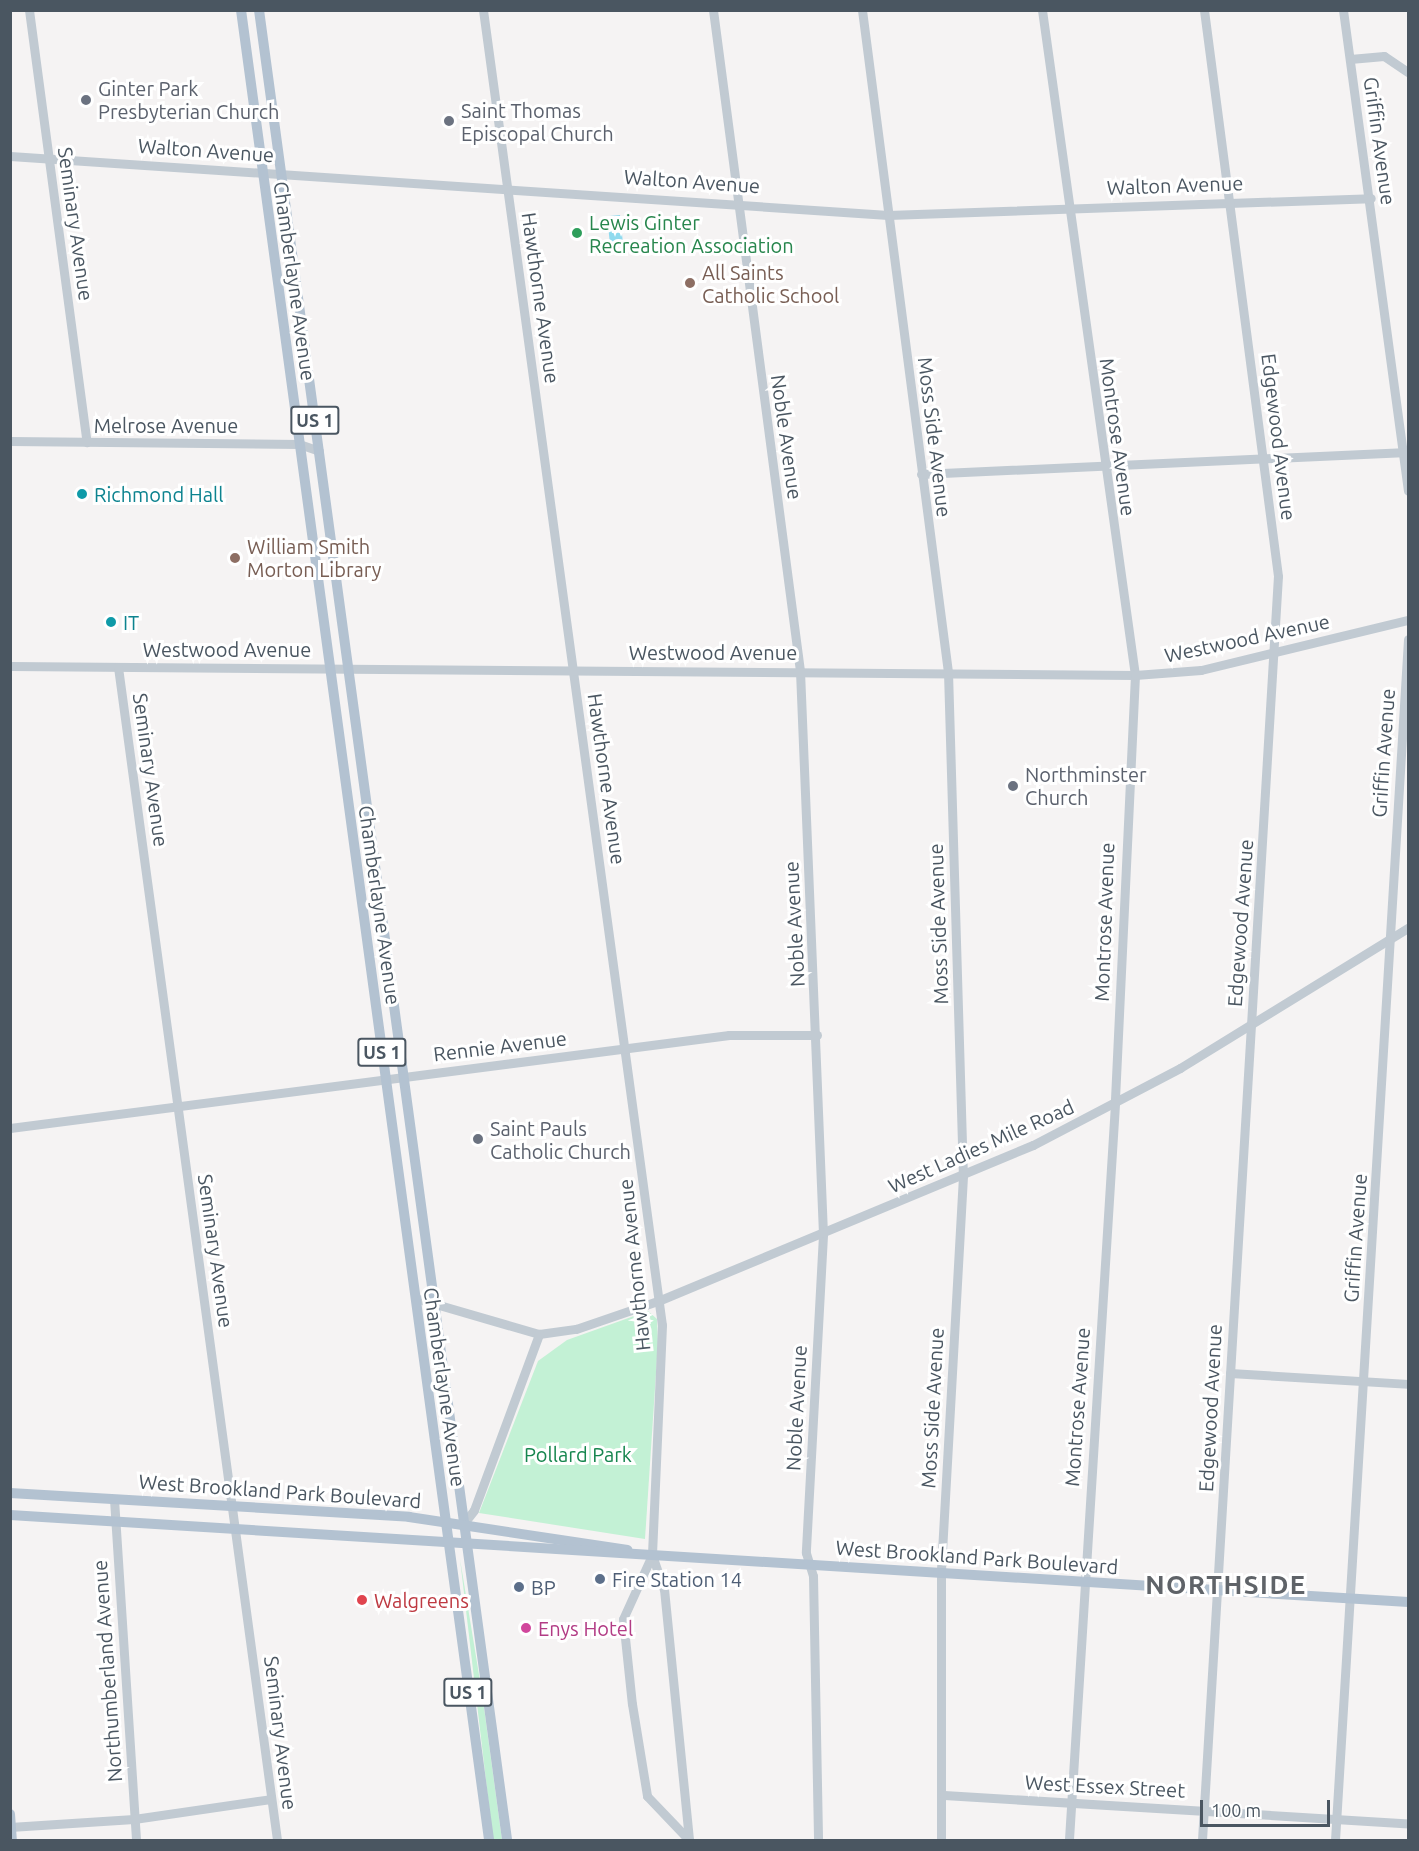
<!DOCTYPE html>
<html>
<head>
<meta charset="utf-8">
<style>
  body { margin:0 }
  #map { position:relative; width:1419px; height:1851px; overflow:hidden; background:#f5f3f3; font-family:Ubuntu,sans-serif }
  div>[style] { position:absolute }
  .green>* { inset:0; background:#c3f1d5 }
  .water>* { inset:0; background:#90daee; transform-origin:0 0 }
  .minor>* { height:9px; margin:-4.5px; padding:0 4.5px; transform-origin:4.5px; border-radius:4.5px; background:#c1cad2 }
  .major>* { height:10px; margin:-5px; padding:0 5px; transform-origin:5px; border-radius:5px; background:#b3c2d1 }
  .dots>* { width:16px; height:16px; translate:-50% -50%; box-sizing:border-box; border:3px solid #fff; border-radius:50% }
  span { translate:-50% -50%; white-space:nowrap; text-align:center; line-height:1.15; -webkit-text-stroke:6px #fff; paint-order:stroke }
  .shield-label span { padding:2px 4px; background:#fff; border:2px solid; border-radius:4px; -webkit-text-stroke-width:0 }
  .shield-label { font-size:18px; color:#4a5661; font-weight:700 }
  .worship-label { font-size:20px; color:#5b616d }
  .left { translate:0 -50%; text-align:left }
  .street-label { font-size:20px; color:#4a5661 }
  .leisure-label { font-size:20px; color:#27864d }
  .education-label { font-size:20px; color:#785e54 }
  .culture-label { font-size:20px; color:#0d838f }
  .park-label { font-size:20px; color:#17864f }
  .service-label { font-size:20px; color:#4e5e75 }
  .health-label { font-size:20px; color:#be3a42 }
  .hotel-label { font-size:20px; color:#b23c85 }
  .district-label { font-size:26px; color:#5f6368; font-weight:700; letter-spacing:1.5px }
  .frame { position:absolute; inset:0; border:12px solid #4a5661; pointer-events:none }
  .scale { position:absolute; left:1200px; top:1800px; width:130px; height:27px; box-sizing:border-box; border:3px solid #4a5661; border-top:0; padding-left:8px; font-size:18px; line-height:21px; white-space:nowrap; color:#4a5661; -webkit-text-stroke:4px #fff; paint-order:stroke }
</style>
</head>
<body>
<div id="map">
  <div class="green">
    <i style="clip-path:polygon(648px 1311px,657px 1319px,658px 1343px,645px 1539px,479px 1513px,538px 1361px,567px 1340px)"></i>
    <i style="clip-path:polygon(460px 1559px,482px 1693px,502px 1840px,493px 1840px)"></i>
  </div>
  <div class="water">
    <i style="left:620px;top:215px;width:30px;height:13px;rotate:84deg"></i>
  </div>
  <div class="minor">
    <i style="left:29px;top:10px;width:436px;rotate:82.4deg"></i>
    <i style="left:483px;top:10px;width:1327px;rotate:82.25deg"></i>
    <i style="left:662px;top:1325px;width:230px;rotate:92.5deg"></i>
    <i style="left:652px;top:1555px;width:36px;rotate:71deg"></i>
    <i style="left:664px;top:1589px;width:252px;rotate:84.3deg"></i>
    <i style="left:713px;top:10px;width:667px;rotate:82.5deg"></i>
    <i style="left:800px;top:671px;width:564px;rotate:87.66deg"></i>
    <i style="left:823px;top:1235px;width:318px;rotate:93.1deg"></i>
    <i style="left:806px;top:1553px;width:24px;rotate:73deg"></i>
    <i style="left:813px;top:1576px;width:264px;rotate:88.9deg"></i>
    <i style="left:862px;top:10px;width:668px;rotate:82.6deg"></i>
    <i style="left:948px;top:672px;width:504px;rotate:88.3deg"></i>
    <i style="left:963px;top:1176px;width:398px;rotate:93.2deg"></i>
    <i style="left:941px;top:1573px;width:267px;rotate:90deg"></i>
    <i style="left:1042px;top:10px;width:671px;rotate:82.04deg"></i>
    <i style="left:1135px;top:675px;width:429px;rotate:92.7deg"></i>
    <i style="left:1115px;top:1104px;width:737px;rotate:93.58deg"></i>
    <i style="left:1343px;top:10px;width:485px;rotate:82.3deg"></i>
    <i style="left:1350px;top:59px;width:34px;rotate:-5deg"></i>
    <i style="left:1384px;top:56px;width:29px;rotate:34deg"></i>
    <i style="left:10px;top:156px;width:880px;rotate:3.84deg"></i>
    <i style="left:888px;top:215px;width:483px;rotate:-2deg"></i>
    <i style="left:10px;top:441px;width:289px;rotate:0.6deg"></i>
    <i style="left:299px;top:444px;width:21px;rotate:19deg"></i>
    <i style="left:921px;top:474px;width:487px;rotate:-2.6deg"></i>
    <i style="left:10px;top:666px;width:1125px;rotate:0.46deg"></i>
    <i style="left:1135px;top:675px;width:66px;rotate:-4.3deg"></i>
    <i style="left:1201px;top:670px;width:213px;rotate:-13.6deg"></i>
    <i style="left:118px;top:667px;width:1184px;rotate:82.28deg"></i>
    <i style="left:10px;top:1128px;width:725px;rotate:-7.37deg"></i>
    <i style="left:729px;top:1035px;width:88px"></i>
    <i style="left:415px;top:1298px;width:129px;rotate:16.2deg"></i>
    <i style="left:539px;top:1334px;width:37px;rotate:-8deg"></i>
    <i style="left:576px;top:1329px;width:87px;rotate:-18.9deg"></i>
    <i style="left:658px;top:1301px;width:406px;rotate:-22.6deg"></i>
    <i style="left:1033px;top:1145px;width:166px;rotate:-27.6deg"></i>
    <i style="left:1180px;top:1068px;width:268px;rotate:-31.6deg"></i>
    <i style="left:1230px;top:1373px;width:178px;rotate:3.5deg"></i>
    <i style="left:114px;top:1499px;width:342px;rotate:86.3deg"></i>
    <i style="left:464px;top:1523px;width:16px;rotate:-52deg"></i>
    <i style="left:474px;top:1510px;width:188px;rotate:-69.7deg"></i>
    <i style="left:652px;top:1555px;width:70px;rotate:114.4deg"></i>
    <i style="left:623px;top:1619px;width:85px;rotate:84deg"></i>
    <i style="left:632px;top:1704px;width:93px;rotate:80.7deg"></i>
    <i style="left:647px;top:1796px;width:61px;rotate:46.3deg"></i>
    <i style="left:944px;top:1795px;width:465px;rotate:3.5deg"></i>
    <i style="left:10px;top:1827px;width:124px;rotate:-3.7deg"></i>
    <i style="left:134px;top:1819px;width:138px;rotate:-8.3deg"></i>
    <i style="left:1202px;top:1840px;width:1266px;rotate:-86.56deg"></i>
    <i style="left:1278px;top:576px;width:571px;rotate:-97.45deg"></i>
    <i style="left:1335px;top:1840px;width:1203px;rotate:-86.52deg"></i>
  </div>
  <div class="major">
    <i style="left:241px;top:10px;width:1847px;rotate:82.28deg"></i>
    <i style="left:259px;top:10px;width:1847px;rotate:82.28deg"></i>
    <i style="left:10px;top:1493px;width:400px;rotate:3.4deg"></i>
    <i style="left:409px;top:1517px;width:221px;rotate:8.6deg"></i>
    <i style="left:10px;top:1515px;width:1401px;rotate:3.56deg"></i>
    <i style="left:10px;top:1814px;width:26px;rotate:86deg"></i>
  </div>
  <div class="dots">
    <i style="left:86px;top:100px;background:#6b7280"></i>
    <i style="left:449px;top:121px;background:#6b7280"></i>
    <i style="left:577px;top:233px;background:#2e9e5b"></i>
    <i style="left:690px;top:283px;background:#8d6e63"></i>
    <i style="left:82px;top:494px;background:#0f9aa8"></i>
    <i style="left:235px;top:558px;background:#8d6e63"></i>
    <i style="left:111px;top:622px;background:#0f9aa8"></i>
    <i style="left:1013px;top:786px;background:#6b7280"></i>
    <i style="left:478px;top:1139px;background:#6b7280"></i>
    <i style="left:600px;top:1579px;background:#5c6f8a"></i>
    <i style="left:519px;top:1587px;background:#5c6f8a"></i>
    <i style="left:362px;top:1600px;background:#e0444e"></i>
    <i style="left:526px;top:1628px;background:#d1479c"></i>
  </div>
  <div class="shield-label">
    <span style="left:315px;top:420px">US 1</span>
    <span style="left:382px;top:1052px">US 1</span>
    <span style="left:468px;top:1692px">US 1</span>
  </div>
  <div class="worship-label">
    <span class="left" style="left:98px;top:100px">Ginter Park<br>Presbyterian Church</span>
    <span class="left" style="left:461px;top:122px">Saint Thomas<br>Episcopal Church</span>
    <span class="left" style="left:1025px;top:786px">Northminster<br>Church</span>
    <span class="left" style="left:490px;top:1140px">Saint Pauls<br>Catholic Church</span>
  </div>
  <div class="street-label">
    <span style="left:1380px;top:141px;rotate:82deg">Griffin Avenue</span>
    <span style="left:206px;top:150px;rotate:4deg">Walton Avenue</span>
    <span style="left:692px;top:181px;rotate:4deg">Walton Avenue</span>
    <span style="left:1175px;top:185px;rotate:-2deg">Walton Avenue</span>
    <span style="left:76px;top:224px;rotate:82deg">Seminary Avenue</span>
    <span style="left:295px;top:281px;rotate:82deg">Chamberlayne Avenue</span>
    <span style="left:541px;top:298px;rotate:82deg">Hawthorne Avenue</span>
    <span style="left:166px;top:425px">Melrose Avenue</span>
    <span style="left:787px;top:437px;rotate:82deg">Noble Avenue</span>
    <span style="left:935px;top:437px;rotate:83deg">Moss Side Avenue</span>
    <span style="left:1118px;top:437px;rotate:82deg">Montrose Avenue</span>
    <span style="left:1279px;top:437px;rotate:83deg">Edgewood Avenue</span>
    <span style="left:1247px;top:638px;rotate:-12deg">Westwood Avenue</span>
    <span style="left:227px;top:649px">Westwood Avenue</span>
    <span style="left:713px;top:652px">Westwood Avenue</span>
    <span style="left:1383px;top:753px;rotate:-86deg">Griffin Avenue</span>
    <span style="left:151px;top:770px;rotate:82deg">Seminary Avenue</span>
    <span style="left:607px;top:779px;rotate:82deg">Hawthorne Avenue</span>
    <span style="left:380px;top:905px;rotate:82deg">Chamberlayne Avenue</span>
    <span style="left:1104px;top:922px;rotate:-88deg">Montrose Avenue</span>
    <span style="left:1240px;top:923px;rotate:-86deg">Edgewood Avenue</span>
    <span style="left:794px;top:924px;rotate:-93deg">Noble Avenue</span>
    <span style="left:938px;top:924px;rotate:-92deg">Moss Side Avenue</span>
    <span style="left:500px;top:1046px;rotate:-7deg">Rennie Avenue</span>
    <span style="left:981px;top:1146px;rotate:-24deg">West Ladies Mile Road</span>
    <span style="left:1355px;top:1238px;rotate:-86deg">Griffin Avenue</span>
    <span style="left:216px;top:1251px;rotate:82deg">Seminary Avenue</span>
    <span style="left:634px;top:1265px;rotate:-96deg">Hawthorne Avenue</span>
    <span style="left:445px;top:1387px;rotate:82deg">Chamberlayne Avenue</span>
    <span style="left:1077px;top:1407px;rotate:-86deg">Montrose Avenue</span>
    <span style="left:796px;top:1408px;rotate:-87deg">Noble Avenue</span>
    <span style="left:932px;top:1408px;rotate:-87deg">Moss Side Avenue</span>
    <span style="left:1210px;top:1408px;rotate:-87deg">Edgewood Avenue</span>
    <span style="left:280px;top:1491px;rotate:4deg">West Brookland Park Boulevard</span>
    <span style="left:977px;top:1557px;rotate:4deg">West Brookland Park Boulevard</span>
    <span style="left:107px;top:1671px;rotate:-94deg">Northumberland Avenue</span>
    <span style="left:281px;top:1733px;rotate:83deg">Seminary Avenue</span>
    <span style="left:1105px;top:1786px;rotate:3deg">West Essex Street</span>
  </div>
  <div class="leisure-label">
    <span class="left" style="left:589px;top:234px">Lewis Ginter<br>Recreation Association</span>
  </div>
  <div class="education-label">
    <span class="left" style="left:702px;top:284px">All Saints<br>Catholic School</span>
    <span class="left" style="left:247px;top:558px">William Smith<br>Morton Library</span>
  </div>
  <div class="culture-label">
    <span class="left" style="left:94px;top:494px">Richmond Hall</span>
    <span class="left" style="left:123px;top:622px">IT</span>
  </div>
  <div class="park-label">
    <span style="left:578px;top:1454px">Pollard Park</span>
  </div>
  <div class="service-label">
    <span class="left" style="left:612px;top:1579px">Fire Station 14</span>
    <span class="left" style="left:531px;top:1587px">BP</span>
  </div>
  <div class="health-label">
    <span class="left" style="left:374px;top:1600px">Walgreens</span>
  </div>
  <div class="hotel-label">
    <span class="left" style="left:538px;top:1628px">Enys Hotel</span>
  </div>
  <div class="district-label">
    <span style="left:1226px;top:1585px">NORTHSIDE</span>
  </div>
  <div class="frame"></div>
  <div class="scale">100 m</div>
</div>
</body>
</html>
